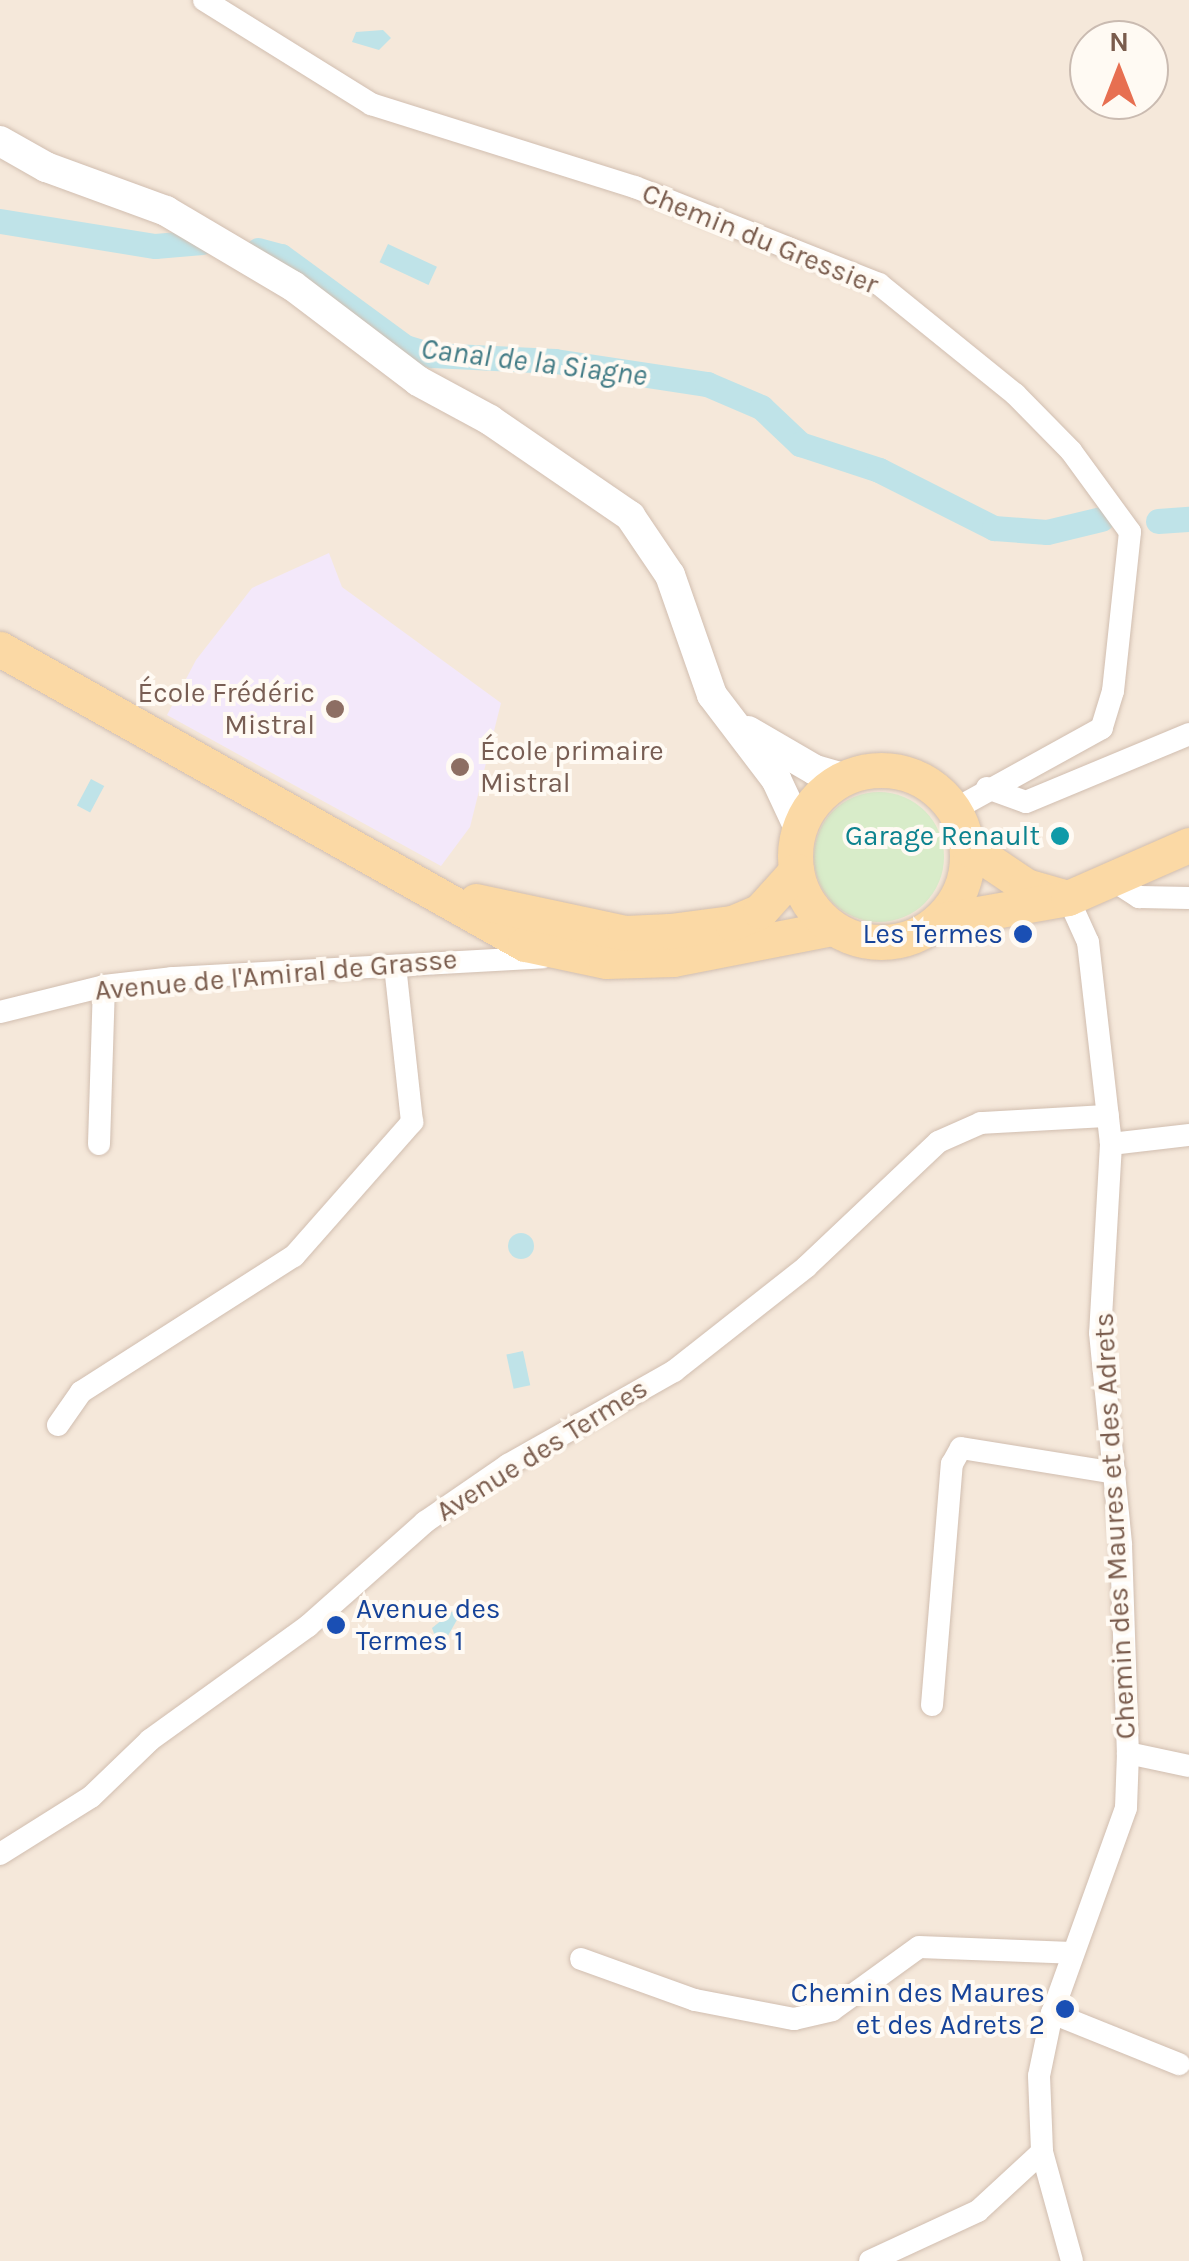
<!DOCTYPE html>
<html>
<head>
<meta charset="utf-8">
<style>
  body { margin:0 }
  #map { position:relative; width:1189px; height:2261px; overflow:hidden; background:#fdf6ec; font-family:Karla,sans-serif }
  div>[style] { position:absolute }
  .residential>* { inset:0; background:#f5e8da }
  .education>* { inset:0; background:#f3e8fa }
  .green>* { inset:0; background:#d8ecc9 }
  .round { border-radius:50% }
  .water>* { inset:0; background:#bfe3e8; transform-origin:0 0 }
  .canal>* { height:25px; margin:-12.5px; padding:0 12.5px; transform-origin:12.5px; border-radius:12.5px; background:#bfe3e8 }
  .roads { filter:drop-shadow(0 0 2px #d1beb0) drop-shadow(0 0 2px #d1beb0) }
  .minor>* { height:22px; margin:-11px; padding:0 11px; transform-origin:11px; border-radius:11px; background:#fff }
  .secondary>* { height:30px; margin:-15px; padding:0 15px; transform-origin:15px; border-radius:15px; background:#fff }
  .primary>* { height:35px; margin:-17.5px; padding:0 17.5px; transform-origin:17.5px; border-radius:17.5px; background:#fbd9a5 }
  .primary>.ring { margin:-17.5px; padding:0; box-sizing:content-box; background:none; border:35px solid #fbd9a5; border-radius:50% }
  .dots>* { width:28px; height:28px; translate:-50% -50%; box-sizing:border-box; border:5px solid #fffaf3; border-radius:50% }
  span { translate:-50% -50%; white-space:nowrap; text-align:center; line-height:1.15; -webkit-text-stroke:8px #fffaf3; paint-order:stroke }
  .street-label { font-size:28px; color:#7a5c4d }
  .education-label { font-size:28px; color:#785e54 }
  .right { translate:-100% -50%; text-align:right }
  .left { translate:0 -50%; text-align:left }
  .culture-label { font-size:28px; color:#0d838f }
  .transit-label { font-size:28px; color:#164399 }
  .water-label { font-size:30px; color:#437c86; font-style:italic }
  .north { position:absolute; left:1069px; top:20px; width:100px; height:100px; box-sizing:border-box; background:#fffaf3; border:2px solid #cabbb1; border-radius:50%; rotate:0deg; font-size:28px; font-weight:700; line-height:40px; text-align:center; color:#7a5c4d }
  .north::after { content:''; display:block; margin:auto; width:35px; height:45px; background:#e76f51; clip-path:polygon(50% 0,100% 100%,50% 72%,0 100%) }
</style>
</head>
<body>
<div id="map">
  <div class="residential">
    <i style="clip-path:polygon(evenodd,0 0,1189px 0,1189px 2261px,0 2261px,0 0,1089px 40px,1149px 40px,1149px 100px,1089px 100px,1089px 40px)"></i>
  </div>
  <div class="education">
    <i style="clip-path:polygon(329px 553px,342px 587px,501px 703px,470px 827px,441px 866px,167px 715px,196px 660px,252px 588px)"></i>
  </div>
  <div class="green">
    <i class="round" style="left:814px;top:792px;width:130px;height:130px"></i>
  </div>
  <div class="water">
    <i style="clip-path:polygon(383px 30px,391px 38px,379px 50px,352px 42px,356px 32px)"></i>
    <i style="left:388px;top:244px;width:54px;height:20px;rotate:25deg"></i>
    <i style="left:91px;top:779px;width:15px;height:30px;rotate:28deg"></i>
    <i class="round" style="left:508px;top:1233px;width:26px;height:26px"></i>
    <i style="left:523px;top:1351px;width:35px;height:17px;rotate:78deg"></i>
    <i style="clip-path:polygon(453px 1611px,458px 1618px,445px 1641px,437px 1642px,432px 1628px)"></i>
  </div>
  <div class="canal">
    <i style="left:0;top:221px;width:157px;rotate:9.2deg"></i>
    <i style="left:155px;top:246px;width:47px;rotate:-4.9deg"></i>
    <i style="left:258px;top:250px;width:24px;rotate:15deg"></i>
    <i style="left:281px;top:256px;width:154px;rotate:36.3deg"></i>
    <i style="left:405px;top:347px;width:28px;rotate:17deg"></i>
    <i style="left:432px;top:355px;width:123px;rotate:2.8deg"></i>
    <i style="left:555px;top:361px;width:154px;rotate:8.6deg"></i>
    <i style="left:707px;top:384px;width:59px;rotate:23.1deg"></i>
    <i style="left:761px;top:407px;width:54px;rotate:43.5deg"></i>
    <i style="left:800px;top:444px;width:83px;rotate:18.2deg"></i>
    <i style="left:879px;top:470px;width:129px;rotate:26.8deg"></i>
    <i style="left:994px;top:528px;width:53px;rotate:4.3deg"></i>
    <i style="left:1047px;top:532px;width:56px;rotate:-13.5deg"></i>
    <i style="left:1158px;top:521px;width:31px;rotate:-4deg"></i>
  </div>
  <div class="roads">
    <div class="minor">
      <i style="left:204px;top:0;width:197px;rotate:31.9deg"></i>
      <i style="left:371px;top:104px;width:277px;rotate:17.5deg"></i>
      <i style="left:635px;top:187px;width:263px;rotate:21.7deg"></i>
      <i style="left:879px;top:284px;width:175px;rotate:39deg"></i>
      <i style="left:1015px;top:394px;width:80px;rotate:45.5deg"></i>
      <i style="left:1071px;top:451px;width:100px;rotate:53.9deg"></i>
      <i style="left:1130px;top:532px;width:160px;rotate:96.1deg"></i>
      <i style="left:1113px;top:691px;width:39px;rotate:107deg"></i>
      <i style="left:1102px;top:728px;width:168px;rotate:151.1deg"></i>
      <i style="left:987px;top:788px;width:41px;rotate:19.7deg"></i>
      <i style="left:1026px;top:802px;width:177px;rotate:-22.6deg"></i>
      <i style="left:1114px;top:881px;width:30px;rotate:33deg"></i>
      <i style="left:1139px;top:897px;width:50px;rotate:1.1deg"></i>
      <i style="left:1068px;top:898px;width:48px;rotate:65.6deg"></i>
      <i style="left:1088px;top:942px;width:203px;rotate:83.5deg"></i>
      <i style="left:1111px;top:1144px;width:189px;rotate:93.3deg"></i>
      <i style="left:1100px;top:1333px;width:213px;rotate:84.3deg"></i>
      <i style="left:1121px;top:1545px;width:208px;rotate:88.1deg"></i>
      <i style="left:1128px;top:1753px;width:55px;rotate:92.1deg"></i>
      <i style="left:1126px;top:1808px;width:218px;rotate:109.8deg"></i>
      <i style="left:1052px;top:2013px;width:64px;rotate:101.7deg"></i>
      <i style="left:1039px;top:2076px;width:76px;rotate:87.7deg"></i>
      <i style="left:1042px;top:2152px;width:113px;rotate:74.6deg"></i>
      <i style="left:0;top:1012px;width:107px;rotate:-14deg"></i>
      <i style="left:104px;top:986px;width:68px;rotate:-6.7deg"></i>
      <i style="left:172px;top:978px;width:371px;rotate:-3.2deg"></i>
      <i style="left:99px;top:1144px;width:158px;rotate:-88.2deg"></i>
      <i style="left:1111px;top:1144px;width:79px;rotate:-6.6deg"></i>
      <i style="left:58px;top:1425px;width:40px;rotate:-55.1deg"></i>
      <i style="left:81px;top:1392px;width:253px;rotate:-32.6deg"></i>
      <i style="left:294px;top:1256px;width:179px;rotate:-48.6deg"></i>
      <i style="left:412px;top:1122px;width:157px;rotate:-96.2deg"></i>
      <i style="left:932px;top:1705px;width:242px;rotate:-85.3deg"></i>
      <i style="left:952px;top:1464px;width:18px;rotate:-61deg"></i>
      <i style="left:961px;top:1448px;width:156px;rotate:9.2deg"></i>
      <i style="left:1128px;top:1753px;width:62px;rotate:12deg"></i>
      <i style="left:0;top:1854px;width:107px;rotate:-32.1deg"></i>
      <i style="left:91px;top:1797px;width:82px;rotate:-44deg"></i>
      <i style="left:150px;top:1740px;width:195px;rotate:-35.8deg"></i>
      <i style="left:308px;top:1626px;width:157px;rotate:-41.6deg"></i>
      <i style="left:425px;top:1522px;width:101px;rotate:-34.5deg"></i>
      <i style="left:508px;top:1465px;width:191px;rotate:-29.5deg"></i>
      <i style="left:674px;top:1371px;width:168px;rotate:-38.2deg"></i>
      <i style="left:806px;top:1267px;width:182px;rotate:-43.4deg"></i>
      <i style="left:938px;top:1142px;width:47px;rotate:-23.8deg"></i>
      <i style="left:981px;top:1123px;width:127px;rotate:-3.2deg"></i>
      <i style="left:581px;top:1959px;width:121px;rotate:19.8deg"></i>
      <i style="left:695px;top:2000px;width:101px;rotate:10.9deg"></i>
      <i style="left:794px;top:2019px;width:39px;rotate:-13deg"></i>
      <i style="left:832px;top:2010px;width:107px;rotate:-35.9deg"></i>
      <i style="left:919px;top:1947px;width:153px;rotate:2.2deg"></i>
      <i style="left:1052px;top:2013px;width:137px;rotate:21.9deg"></i>
      <i style="left:870px;top:2261px;width:119px;rotate:-24.8deg"></i>
      <i style="left:978px;top:2211px;width:87px;rotate:-42.7deg"></i>
    </div>
    <div class="secondary">
      <i style="left:0;top:141px;width:53px;rotate:29.5deg"></i>
      <i style="left:46px;top:167px;width:128px;rotate:20.1deg"></i>
      <i style="left:166px;top:211px;width:147px;rotate:30.6deg"></i>
      <i style="left:293px;top:286px;width:157px;rotate:37.2deg"></i>
      <i style="left:418px;top:381px;width:82px;rotate:28.4deg"></i>
      <i style="left:490px;top:420px;width:170px;rotate:34.4deg"></i>
      <i style="left:630px;top:516px;width:71px;rotate:55.9deg"></i>
      <i style="left:670px;top:575px;width:127px;rotate:70.7deg"></i>
      <i style="left:712px;top:695px;width:106px;rotate:52.7deg"></i>
      <i style="left:776px;top:779px;width:54px;rotate:64.9deg"></i>
      <i style="left:748px;top:731px;width:78px;rotate:30.2deg"></i>
      <i style="left:815px;top:770px;width:29px;rotate:16deg"></i>
    </div>
    <div class="primary">
      <i style="left:0;top:649px;width:602px;rotate:29.33deg"></i>
      <i style="left:525px;top:944px;width:83px;rotate:11.9deg"></i>
      <i style="left:606px;top:961px;width:67px;rotate:-1.7deg"></i>
      <i style="left:673px;top:959px;width:163px;rotate:-11deg"></i>
      <i class="ring" style="left:795px;top:770px;width:137px;height:137px"></i>
      <i style="left:968px;top:847px;width:70px;rotate:33.9deg"></i>
      <i style="left:1026px;top:886px;width:37px;rotate:16deg"></i>
      <i style="left:476px;top:901px;width:152px;rotate:12.1deg"></i>
      <i style="left:625px;top:933px;width:45px;rotate:-2.5deg"></i>
      <i style="left:670px;top:931px;width:63px;rotate:-7.4deg"></i>
      <i style="left:732px;top:923px;width:30px;rotate:-23deg"></i>
      <i style="left:760px;top:911px;width:54px;rotate:-48deg"></i>
      <i style="left:938px;top:921px;width:132px;rotate:-10deg"></i>
      <i style="left:1068px;top:898px;width:132px;rotate:-23.7deg"></i>
    </div>
  </div>
  <div class="dots">
    <i style="left:335px;top:709px;background:#8d6e63"></i>
    <i style="left:460px;top:767px;background:#8d6e63"></i>
    <i style="left:1060px;top:836px;background:#0f9aa8"></i>
    <i style="left:1023px;top:934px;background:#1a4fb4"></i>
    <i style="left:336px;top:1625px;background:#1a4fb4"></i>
    <i style="left:1065px;top:2009px;background:#1a4fb4"></i>
  </div>
  <div class="street-label">
    <span style="left:760px;top:239px;rotate:22deg">Chemin du Gressier</span>
    <span style="left:276px;top:975px;rotate:-5deg">Avenue de l'Amiral de Grasse</span>
    <span style="left:542px;top:1450px;rotate:-32deg">Avenue des Termes</span>
    <span style="left:1115px;top:1526px;rotate:-93deg">Chemin des Maures et des Adrets</span>
  </div>
  <div class="education-label">
    <span class="right" style="left:315px;top:709px">École Frédéric<br>Mistral</span>
    <span class="left" style="left:480px;top:767px">École primaire<br>Mistral</span>
  </div>
  <div class="culture-label">
    <span class="right" style="left:1040px;top:836px">Garage Renault</span>
  </div>
  <div class="transit-label">
    <span class="right" style="left:1003px;top:934px">Les Termes</span>
    <span class="left" style="left:356px;top:1625px">Avenue des<br>Termes 1</span>
    <span class="right" style="left:1045px;top:2009px">Chemin des Maures<br>et des Adrets 2</span>
  </div>
  <div class="water-label">
    <span style="left:534px;top:362px;rotate:7deg">Canal de la Siagne</span>
  </div>
  <div class="north">N</div>
</div>
</body>
</html>
